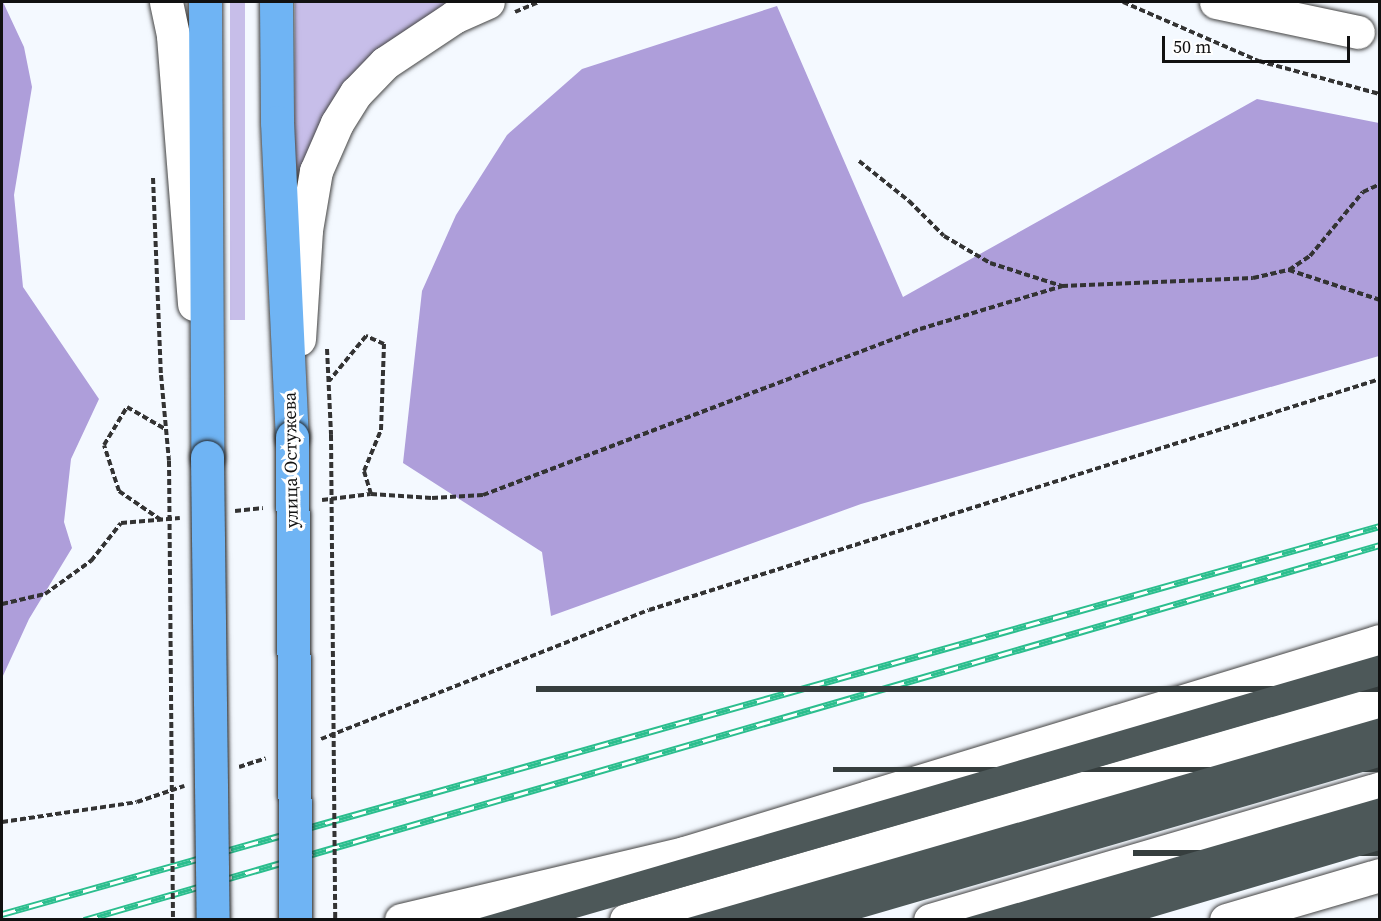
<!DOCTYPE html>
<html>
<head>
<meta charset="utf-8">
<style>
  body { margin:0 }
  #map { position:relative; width:1381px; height:921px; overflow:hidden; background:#f4f9ff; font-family:"Source Serif 4",serif }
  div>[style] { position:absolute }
  .green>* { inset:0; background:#c7bee9; transform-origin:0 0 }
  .forest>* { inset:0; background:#ae9eda }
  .path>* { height:4px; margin-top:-2px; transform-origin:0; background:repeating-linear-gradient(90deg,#333 0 6px,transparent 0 9px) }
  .roads { filter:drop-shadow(0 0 2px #444) drop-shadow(0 0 2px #444) }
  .minor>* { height:33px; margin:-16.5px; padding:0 16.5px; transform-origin:16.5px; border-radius:16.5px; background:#fff }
  .major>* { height:33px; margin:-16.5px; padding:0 16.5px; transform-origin:16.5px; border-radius:16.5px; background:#6fb4f4 }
  .rail>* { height:7px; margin-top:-3.5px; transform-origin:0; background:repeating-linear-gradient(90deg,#fff 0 14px,#2bbe8e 0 28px); box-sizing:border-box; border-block:2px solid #2bbe8e }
  .path-bridge>* { height:4px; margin-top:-2px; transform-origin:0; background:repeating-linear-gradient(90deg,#333 0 6px,transparent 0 9px) }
  .bridges { filter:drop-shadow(0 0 2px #222) drop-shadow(0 0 2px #222) }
  .major-bridge>* { height:33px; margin:-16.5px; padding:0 16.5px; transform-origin:16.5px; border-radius:16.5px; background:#6fb4f4 }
  .shaded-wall>* { inset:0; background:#363e3e; transform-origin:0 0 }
  .building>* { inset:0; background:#4d5859 }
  span { translate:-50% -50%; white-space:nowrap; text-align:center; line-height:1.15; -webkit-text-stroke:6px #fff; paint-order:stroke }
  .street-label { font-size:18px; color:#111 }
  .frame { position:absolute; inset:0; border:3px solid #111; pointer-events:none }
  .scale { position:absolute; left:1162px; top:36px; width:188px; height:27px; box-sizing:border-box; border:3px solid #111; border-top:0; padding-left:8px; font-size:18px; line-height:21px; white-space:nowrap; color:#111; -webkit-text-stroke:4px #fff; paint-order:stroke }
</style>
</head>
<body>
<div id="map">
  <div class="green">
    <i style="left:230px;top:2px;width:15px;height:318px"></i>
    <i style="clip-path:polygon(295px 2px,461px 2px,413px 26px,294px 208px)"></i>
  </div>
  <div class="forest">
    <i style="clip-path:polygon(3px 2px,24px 47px,32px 87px,14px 195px,23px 287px,99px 399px,71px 459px,64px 522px,72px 548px,29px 619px,2px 678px)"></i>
    <i style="clip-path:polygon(777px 6px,903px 297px,1257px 99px,1379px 123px,1379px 356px,861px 504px,551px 616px,542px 552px,403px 463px,422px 291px,456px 215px,507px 135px,582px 69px)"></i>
  </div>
  <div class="path">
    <i style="left:1123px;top:2px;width:148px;rotate:23.5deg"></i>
    <i style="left:1259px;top:61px;width:125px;rotate:15.3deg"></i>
    <i style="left:515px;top:12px;width:26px;rotate:-23deg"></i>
    <i style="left:859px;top:161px;width:64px;rotate:38.7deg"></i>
    <i style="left:909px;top:201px;width:49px;rotate:45deg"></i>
    <i style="left:944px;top:236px;width:53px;rotate:30.4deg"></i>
    <i style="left:990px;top:263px;width:76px;rotate:17.7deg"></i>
    <i style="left:1062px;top:286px;width:191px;rotate:-2.4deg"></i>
    <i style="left:1253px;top:278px;width:37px;rotate:-13deg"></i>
    <i style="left:1289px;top:270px;width:25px;rotate:-34deg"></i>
    <i style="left:1310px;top:256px;width:83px;rotate:-50.4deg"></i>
    <i style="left:1363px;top:192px;width:19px;rotate:-25deg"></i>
    <i style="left:153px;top:178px;width:197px;rotate:87.7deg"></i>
    <i style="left:161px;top:375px;width:86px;rotate:84.7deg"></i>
    <i style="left:1289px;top:270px;width:96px;rotate:18.2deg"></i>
    <i style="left:327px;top:349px;width:86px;rotate:87.3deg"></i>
    <i style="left:371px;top:494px;width:61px;rotate:3.8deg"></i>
    <i style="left:432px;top:498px;width:51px;rotate:-3.4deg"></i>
    <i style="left:483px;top:495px;width:467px;rotate:-20.8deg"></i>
    <i style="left:920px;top:329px;width:148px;rotate:-16.8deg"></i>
    <i style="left:322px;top:500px;width:49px;rotate:-7deg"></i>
    <i style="left:371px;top:494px;width:24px;rotate:-107deg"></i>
    <i style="left:364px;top:471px;width:44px;rotate:-67.5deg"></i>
    <i style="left:381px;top:430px;width:86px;rotate:-88deg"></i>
    <i style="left:384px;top:344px;width:20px;rotate:-156deg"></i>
    <i style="left:366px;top:336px;width:58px;rotate:129.4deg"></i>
    <i style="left:235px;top:511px;width:28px;rotate:-6deg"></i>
    <i style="left:161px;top:520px;width:51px;rotate:-145.4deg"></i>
    <i style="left:119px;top:491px;width:48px;rotate:-108.1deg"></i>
    <i style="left:104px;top:445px;width:44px;rotate:-58.8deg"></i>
    <i style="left:127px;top:407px;width:44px;rotate:30.1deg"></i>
    <i style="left:2px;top:604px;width:44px;rotate:-13.1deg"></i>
    <i style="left:45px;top:594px;width:57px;rotate:-35.7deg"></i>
    <i style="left:91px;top:561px;width:48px;rotate:-51.7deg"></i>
    <i style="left:121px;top:523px;width:59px;rotate:-4.8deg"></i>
    <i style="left:321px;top:739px;width:352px;rotate:-21.5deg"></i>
    <i style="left:649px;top:610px;width:767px;rotate:-17.54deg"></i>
    <i style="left:239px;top:767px;width:28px;rotate:-18deg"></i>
    <i style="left:2px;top:822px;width:136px;rotate:-8.4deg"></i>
    <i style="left:137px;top:802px;width:50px;rotate:-18.8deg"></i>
  </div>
  <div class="roads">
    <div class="minor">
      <i style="left:166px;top:2px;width:35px;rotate:78deg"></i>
      <i style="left:173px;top:36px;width:269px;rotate:85.5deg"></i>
      <i style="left:1216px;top:2px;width:145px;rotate:11.9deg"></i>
      <i style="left:299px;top:339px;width:109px;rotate:-86.3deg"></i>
      <i style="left:306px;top:230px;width:60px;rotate:-80.4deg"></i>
      <i style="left:316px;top:171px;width:52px;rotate:-66.4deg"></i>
      <i style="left:337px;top:123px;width:36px;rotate:-58deg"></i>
      <i style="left:356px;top:93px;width:42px;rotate:-46deg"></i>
      <i style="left:385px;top:63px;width:83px;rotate:-33.7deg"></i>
      <i style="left:454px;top:17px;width:37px;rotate:-24deg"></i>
      <i style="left:401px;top:920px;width:291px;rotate:-13.3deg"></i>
      <i style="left:684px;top:853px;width:728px;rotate:-16.94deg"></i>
      <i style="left:626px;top:920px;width:785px;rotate:-16.13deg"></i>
      <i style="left:930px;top:920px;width:469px;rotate:-16.3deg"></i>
      <i style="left:1226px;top:920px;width:160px;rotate:-16.3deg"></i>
    </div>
    <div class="major">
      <i style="left:205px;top:2px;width:455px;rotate:89.7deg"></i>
      <i style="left:276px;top:2px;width:120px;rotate:89.5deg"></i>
      <i style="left:277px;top:122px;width:315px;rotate:87.3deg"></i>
    </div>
  </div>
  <div class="rail">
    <i style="left:2px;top:914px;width:1432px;rotate:-15.73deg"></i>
    <i style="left:84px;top:920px;width:1349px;rotate:-16.14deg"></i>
  </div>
  <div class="path-bridge">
    <i style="left:331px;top:435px;width:485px;rotate:89.5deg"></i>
    <i style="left:169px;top:461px;width:459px;rotate:89.5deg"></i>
  </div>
  <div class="bridges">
    <div class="major-bridge">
      <i style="left:292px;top:437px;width:483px;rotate:89.6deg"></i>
      <i style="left:207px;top:457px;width:463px;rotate:89.3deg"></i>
    </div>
  </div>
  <div class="shaded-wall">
    <i style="left:1380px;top:686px;width:6px;height:844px;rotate:90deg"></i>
    <i style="left:1380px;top:767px;width:5px;height:547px;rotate:90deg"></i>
    <i style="left:1380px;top:850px;width:6px;height:247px;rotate:90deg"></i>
  </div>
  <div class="building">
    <i style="clip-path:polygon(1380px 655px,1380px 686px,569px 920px,473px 920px)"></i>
    <i style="clip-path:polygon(1380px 718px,1380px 767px,855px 920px,681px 920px)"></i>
    <i style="clip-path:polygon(1380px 798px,1380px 850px,1143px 920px,959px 920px)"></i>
  </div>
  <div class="street-label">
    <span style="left:291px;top:460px;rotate:-91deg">улица Остужева</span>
  </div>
  <div class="frame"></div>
  <div class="scale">50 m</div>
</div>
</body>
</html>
